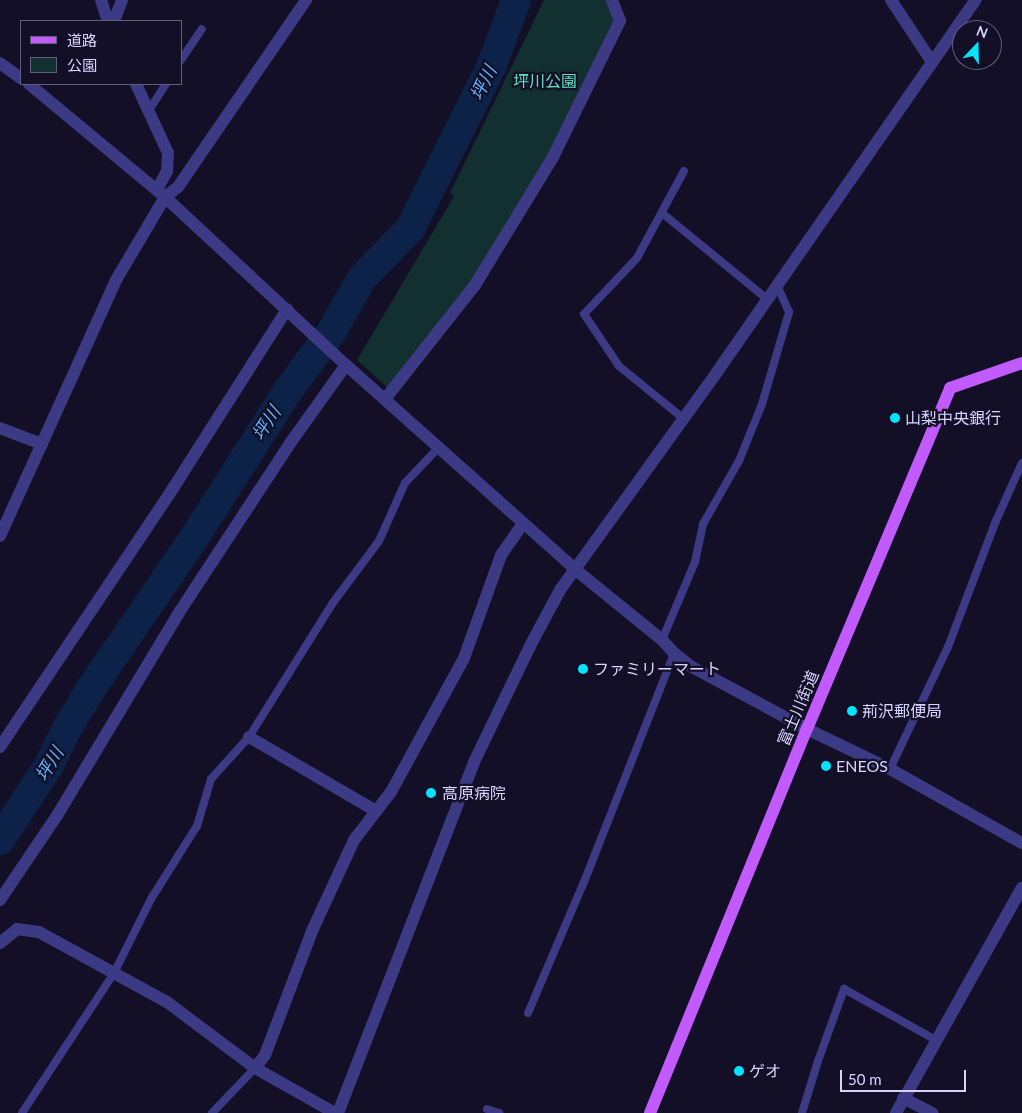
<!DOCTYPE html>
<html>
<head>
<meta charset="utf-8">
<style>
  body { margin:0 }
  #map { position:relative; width:1022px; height:1113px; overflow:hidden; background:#130f26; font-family:Lato,"Noto Sans JP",sans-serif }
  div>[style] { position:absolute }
  .green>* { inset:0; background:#12302f }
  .river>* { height:30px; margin:-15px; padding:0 15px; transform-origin:15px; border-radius:15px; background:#0c2248 }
  .service>* { height:8px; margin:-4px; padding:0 4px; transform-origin:4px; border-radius:4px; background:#3d3a85 }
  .minor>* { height:12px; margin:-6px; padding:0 6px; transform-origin:6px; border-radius:6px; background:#3d3a85 }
  .tertiary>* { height:12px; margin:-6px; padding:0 6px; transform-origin:6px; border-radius:6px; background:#3d3a85 }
  .primary>* { height:12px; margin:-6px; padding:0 6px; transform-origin:6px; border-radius:6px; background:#c25bff }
  .dots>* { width:14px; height:14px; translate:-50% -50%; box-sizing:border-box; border:2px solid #130f26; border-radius:50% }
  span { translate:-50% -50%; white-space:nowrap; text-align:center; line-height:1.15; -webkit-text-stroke:4.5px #130f26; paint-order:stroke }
  .park-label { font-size:16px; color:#5fe0c0 }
  .poi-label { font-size:16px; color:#d9d4ff }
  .left { translate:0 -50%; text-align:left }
  .street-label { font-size:16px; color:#d9d4ff }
  .water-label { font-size:18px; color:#62b6ff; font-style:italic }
  .legend { position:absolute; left:20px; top:20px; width:162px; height:65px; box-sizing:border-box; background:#130f26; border:1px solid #625e7d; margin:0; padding:6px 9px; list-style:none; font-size:15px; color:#d9d4ff }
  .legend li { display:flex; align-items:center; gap:10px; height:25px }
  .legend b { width:25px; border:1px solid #625e7d }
  .north { position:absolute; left:952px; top:20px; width:50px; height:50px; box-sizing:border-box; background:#130f26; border:1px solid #625e7d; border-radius:50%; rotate:21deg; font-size:14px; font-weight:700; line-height:20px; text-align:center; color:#d9d4ff }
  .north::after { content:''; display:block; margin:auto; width:18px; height:22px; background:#00e5ff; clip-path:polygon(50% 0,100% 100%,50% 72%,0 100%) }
  .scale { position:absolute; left:840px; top:1070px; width:126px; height:22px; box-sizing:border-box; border:2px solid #d9d4ff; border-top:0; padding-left:6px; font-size:15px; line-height:18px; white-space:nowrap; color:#d9d4ff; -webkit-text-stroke:4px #130f26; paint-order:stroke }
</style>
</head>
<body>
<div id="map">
  <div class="green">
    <i style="clip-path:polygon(544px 0,607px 0,613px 17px,613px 24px,550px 154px,473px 283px,389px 389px,357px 360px,453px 198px,453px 195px,450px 193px)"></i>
  </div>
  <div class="river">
    <i style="left:0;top:840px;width:90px;rotate:-56.8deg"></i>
    <i style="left:49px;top:765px;width:39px;rotate:-64deg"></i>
    <i style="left:66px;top:730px;width:50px;rotate:-58.8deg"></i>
    <i style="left:92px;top:687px;width:184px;rotate:-55.6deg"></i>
    <i style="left:196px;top:535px;width:169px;rotate:-57.5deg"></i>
    <i style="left:287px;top:392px;width:76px;rotate:-53.6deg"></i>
    <i style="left:332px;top:331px;width:61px;rotate:-60.5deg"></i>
    <i style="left:362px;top:278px;width:69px;rotate:-45.6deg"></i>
    <i style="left:410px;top:229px;width:183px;rotate:-63.4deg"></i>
    <i style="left:492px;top:65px;width:69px;rotate:-69.7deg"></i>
  </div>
  <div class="service">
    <i style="left:181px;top:60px;width:37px;rotate:-56deg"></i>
    <i style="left:149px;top:110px;width:31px;rotate:-57deg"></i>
    <i style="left:684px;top:171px;width:99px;rotate:118.4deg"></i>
    <i style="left:637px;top:258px;width:77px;rotate:133.4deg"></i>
    <i style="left:584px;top:314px;width:63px;rotate:56.1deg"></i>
    <i style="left:619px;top:366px;width:84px;rotate:39.2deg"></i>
    <i style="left:662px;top:213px;width:136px;rotate:39.3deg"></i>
    <i style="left:662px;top:640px;width:85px;rotate:-67.1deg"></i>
    <i style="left:695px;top:562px;width:39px;rotate:-78deg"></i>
    <i style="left:703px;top:524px;width:73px;rotate:-60.3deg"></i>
    <i style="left:739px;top:461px;width:61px;rotate:-68deg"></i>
    <i style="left:762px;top:404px;width:96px;rotate:-73.6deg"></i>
    <i style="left:789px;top:312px;width:30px;rotate:-114deg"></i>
    <i style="left:890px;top:769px;width:135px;rotate:-64.6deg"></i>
    <i style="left:948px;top:647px;width:133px;rotate:-69.2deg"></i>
    <i style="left:995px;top:523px;width:66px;rotate:-65.8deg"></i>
    <i style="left:528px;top:1013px;width:142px;rotate:-66.9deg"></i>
    <i style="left:584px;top:882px;width:246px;rotate:-68.5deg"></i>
    <i style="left:487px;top:1109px;width:13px;rotate:18deg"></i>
    <i style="left:22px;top:1113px;width:168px;rotate:-56.7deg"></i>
    <i style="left:114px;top:973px;width:83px;rotate:-63.4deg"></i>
    <i style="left:151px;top:899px;width:86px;rotate:-57.8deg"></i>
    <i style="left:197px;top:826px;width:49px;rotate:-73.4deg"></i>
    <i style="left:211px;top:779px;width:57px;rotate:-47.9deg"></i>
    <i style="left:249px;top:737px;width:157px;rotate:-58deg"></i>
    <i style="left:332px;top:604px;width:79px;rotate:-53.3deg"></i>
    <i style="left:379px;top:541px;width:64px;rotate:-65.9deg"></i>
    <i style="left:405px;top:483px;width:50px;rotate:-46.6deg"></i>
    <i style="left:212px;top:1113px;width:62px;rotate:-46.3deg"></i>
    <i style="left:802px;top:1113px;width:54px;rotate:-72.9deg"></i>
    <i style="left:818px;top:1061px;width:77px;rotate:-70.1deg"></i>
    <i style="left:844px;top:989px;width:105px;rotate:29deg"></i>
  </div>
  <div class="minor">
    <i style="left:101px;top:0;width:22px;rotate:72deg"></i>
    <i style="left:891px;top:0;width:74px;rotate:56.5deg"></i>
    <i style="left:114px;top:21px;width:22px;rotate:-69deg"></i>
    <i style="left:136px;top:84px;width:76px;rotate:65.1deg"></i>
    <i style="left:168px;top:153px;width:18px;rotate:93deg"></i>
    <i style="left:167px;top:171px;width:21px;rotate:118deg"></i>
    <i style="left:385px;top:399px;width:145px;rotate:-51.7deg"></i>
    <i style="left:475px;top:285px;width:150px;rotate:-58.6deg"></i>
    <i style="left:553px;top:157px;width:152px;rotate:-63.8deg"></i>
    <i style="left:620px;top:21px;width:22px;rotate:-111deg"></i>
    <i style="left:0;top:428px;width:45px;rotate:20.9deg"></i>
    <i style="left:0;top:536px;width:281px;rotate:-65.6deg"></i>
    <i style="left:116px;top:280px;width:96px;rotate:-59.4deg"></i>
    <i style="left:165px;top:197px;width:16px;rotate:-38deg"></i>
    <i style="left:178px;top:187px;width:227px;rotate:-55.6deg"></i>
    <i style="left:807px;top:729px;width:92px;rotate:25.7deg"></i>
    <i style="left:890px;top:769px;width:151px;rotate:29.3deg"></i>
    <i style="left:249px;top:737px;width:147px;rotate:30.2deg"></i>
    <i style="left:0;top:747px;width:306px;rotate:-56.2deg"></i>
    <i style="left:170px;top:493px;width:218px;rotate:-57.5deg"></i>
    <i style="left:0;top:900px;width:104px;rotate:-56deg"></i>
    <i style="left:58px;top:814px;width:237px;rotate:-59deg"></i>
    <i style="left:180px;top:611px;width:202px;rotate:-56.7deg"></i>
    <i style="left:291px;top:442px;width:95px;rotate:-54.5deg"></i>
    <i style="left:0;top:943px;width:22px;rotate:-39deg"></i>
    <i style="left:17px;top:929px;width:22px;rotate:8deg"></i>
    <i style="left:39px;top:932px;width:146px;rotate:28.7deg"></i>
    <i style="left:167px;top:1002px;width:110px;rotate:36.9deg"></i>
    <i style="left:255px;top:1068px;width:92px;rotate:29.4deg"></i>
    <i style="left:255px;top:1068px;width:16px;rotate:-52deg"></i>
    <i style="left:265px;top:1055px;width:133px;rotate:-69.2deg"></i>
    <i style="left:312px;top:931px;width:100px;rotate:-65.2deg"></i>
    <i style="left:354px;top:840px;width:61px;rotate:-52.4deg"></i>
    <i style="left:391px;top:792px;width:153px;rotate:-61.4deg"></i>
    <i style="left:464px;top:658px;width:109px;rotate:-70.2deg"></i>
    <i style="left:501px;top:555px;width:39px;rotate:-55deg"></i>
    <i style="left:903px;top:1098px;width:33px;rotate:27deg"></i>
    <i style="left:896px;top:1113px;width:258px;rotate:-60.8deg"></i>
  </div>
  <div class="tertiary">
    <i style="left:0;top:63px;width:26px;rotate:36deg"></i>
    <i style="left:29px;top:84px;width:177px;rotate:39.7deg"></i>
    <i style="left:165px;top:197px;width:247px;rotate:42.9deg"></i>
    <i style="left:346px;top:365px;width:308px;rotate:41.7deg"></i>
    <i style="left:576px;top:570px;width:111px;rotate:39.1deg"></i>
    <i style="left:662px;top:640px;width:18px;rotate:47deg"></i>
    <i style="left:674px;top:653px;width:23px;rotate:38deg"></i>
    <i style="left:692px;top:667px;width:131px;rotate:28.3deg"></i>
    <i style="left:338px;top:1113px;width:376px;rotate:-68.8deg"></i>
    <i style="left:474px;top:762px;width:129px;rotate:-64.2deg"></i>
    <i style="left:530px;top:646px;width:64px;rotate:-61.8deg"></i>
    <i style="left:560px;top:590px;width:269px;rotate:-54.2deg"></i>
    <i style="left:717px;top:372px;width:453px;rotate:-55.2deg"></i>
  </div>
  <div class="primary">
    <i style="left:650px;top:1113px;width:415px;rotate:-67.8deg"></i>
    <i style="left:807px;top:729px;width:370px;rotate:-67.2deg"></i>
    <i style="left:950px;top:388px;width:76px;rotate:-19.1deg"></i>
  </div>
  <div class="dots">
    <i style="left:895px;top:418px;background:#00e5ff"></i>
    <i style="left:583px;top:669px;background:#00e5ff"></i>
    <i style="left:852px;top:711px;background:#00e5ff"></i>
    <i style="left:826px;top:766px;background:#00e5ff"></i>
    <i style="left:431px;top:793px;background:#00e5ff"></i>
    <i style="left:739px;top:1071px;background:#00e5ff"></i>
  </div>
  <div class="park-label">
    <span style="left:545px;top:81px">坪川公園</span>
  </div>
  <div class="poi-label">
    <span class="left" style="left:905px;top:418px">山梨中央銀行</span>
    <span class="left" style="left:593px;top:669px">ファミリーマート</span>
    <span class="left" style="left:862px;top:711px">荊沢郵便局</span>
    <span class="left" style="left:836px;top:766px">ENEOS</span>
    <span class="left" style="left:442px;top:793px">高原病院</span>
    <span class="left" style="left:749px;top:1071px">ゲオ</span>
  </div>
  <div class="street-label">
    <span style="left:798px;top:708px;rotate:-67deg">富士川街道</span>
  </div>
  <div class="water-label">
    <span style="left:483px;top:83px;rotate:-64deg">坪川</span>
    <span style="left:266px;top:423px;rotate:-57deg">坪川</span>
    <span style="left:49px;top:764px;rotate:-59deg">坪川</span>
  </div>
  <ul class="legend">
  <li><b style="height:6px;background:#c25bff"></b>道路</li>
  <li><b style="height:14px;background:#12302f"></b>公園</li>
  </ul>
  <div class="north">N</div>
  <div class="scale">50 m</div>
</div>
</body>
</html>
